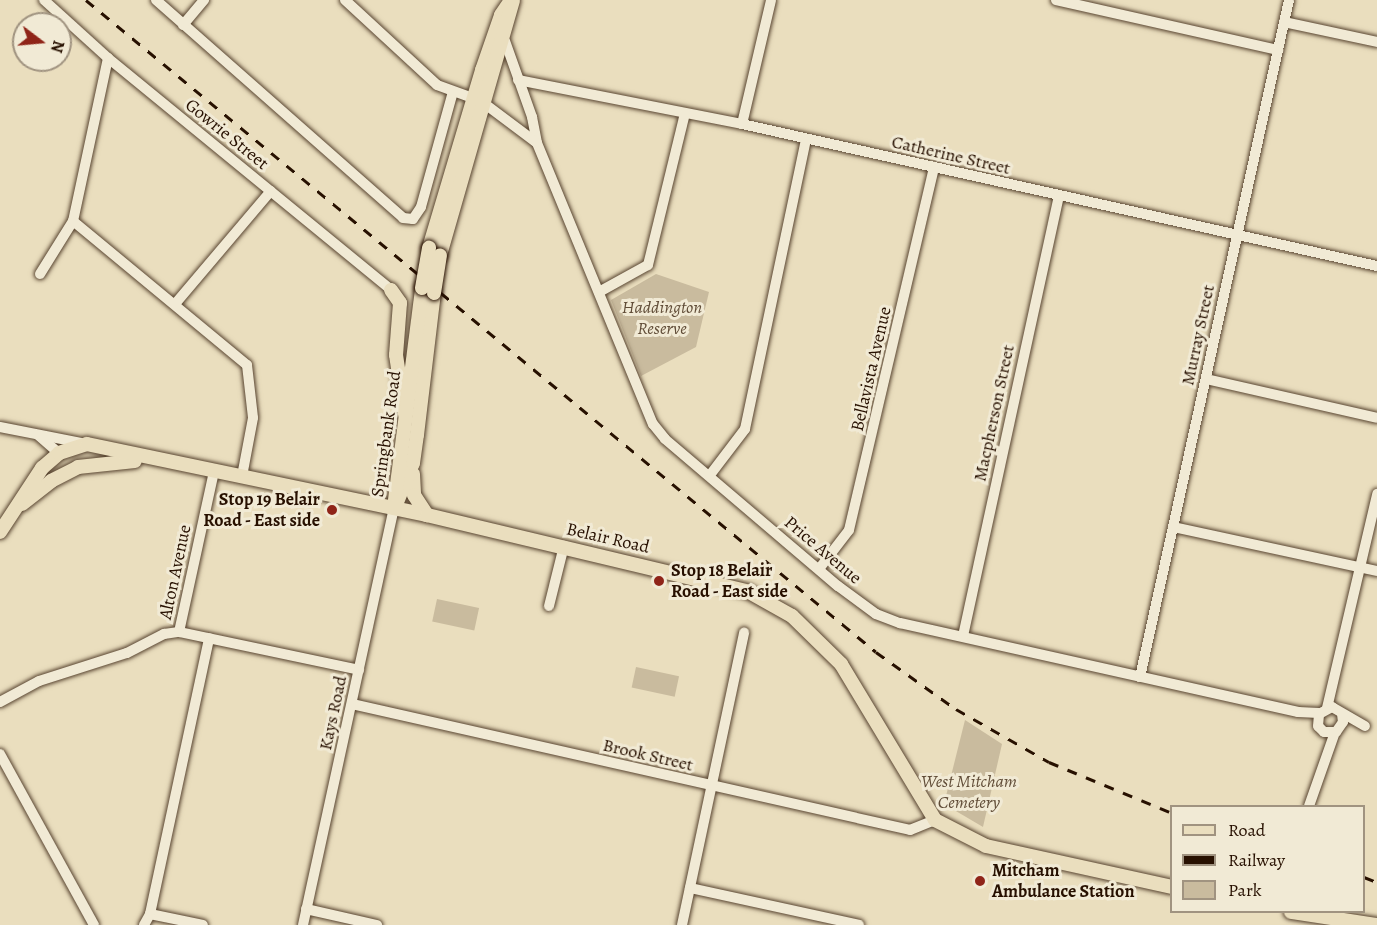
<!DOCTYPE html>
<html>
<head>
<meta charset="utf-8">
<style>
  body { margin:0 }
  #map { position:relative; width:1377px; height:925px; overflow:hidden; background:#eadebe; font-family:Alegreya,serif }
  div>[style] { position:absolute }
  .green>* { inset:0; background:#c9bb9e; transform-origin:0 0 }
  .roads { filter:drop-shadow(0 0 2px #584430) drop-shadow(0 0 2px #584430) }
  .minor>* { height:10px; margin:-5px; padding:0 5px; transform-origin:5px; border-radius:5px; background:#f1ead5 }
  .major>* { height:14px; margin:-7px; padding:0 7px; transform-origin:7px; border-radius:7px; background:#eadebe }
  .rail>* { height:3px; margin-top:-1.5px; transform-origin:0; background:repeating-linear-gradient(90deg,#271000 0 10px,transparent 0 20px) }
  .bridges { filter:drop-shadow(0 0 2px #271000) drop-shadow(0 0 2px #271000) }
  .major-bridge>* { height:14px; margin:-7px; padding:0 7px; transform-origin:7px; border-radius:7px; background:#eadebe }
  .dots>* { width:16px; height:16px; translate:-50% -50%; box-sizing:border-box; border:3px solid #f1ead5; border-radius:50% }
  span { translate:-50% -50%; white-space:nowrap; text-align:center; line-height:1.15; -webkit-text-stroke:6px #f1ead5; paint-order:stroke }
  .street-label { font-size:18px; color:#271000 }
  .park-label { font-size:18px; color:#604c37; font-style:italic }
  .poi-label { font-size:18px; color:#271000; font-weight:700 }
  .right { translate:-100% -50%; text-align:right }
  .left { translate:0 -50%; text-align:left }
  .legend { position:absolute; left:1170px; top:805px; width:195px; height:108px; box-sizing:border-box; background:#f1ead5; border:2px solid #a09380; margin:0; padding:8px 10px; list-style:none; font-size:18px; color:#271000 }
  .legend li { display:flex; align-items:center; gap:12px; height:30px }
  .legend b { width:30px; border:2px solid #a09380 }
  .north { position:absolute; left:12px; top:12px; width:60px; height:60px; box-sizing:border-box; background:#f1ead5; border:2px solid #a09380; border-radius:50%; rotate:106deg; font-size:16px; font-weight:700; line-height:24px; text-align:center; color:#271000 }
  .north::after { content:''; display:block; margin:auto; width:21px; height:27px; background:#8f2418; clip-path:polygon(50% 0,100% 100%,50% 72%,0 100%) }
</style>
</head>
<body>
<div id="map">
  <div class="green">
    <i style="clip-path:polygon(656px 274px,709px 292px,696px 347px,641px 376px,611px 300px)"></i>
    <i style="left:437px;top:599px;width:43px;height:23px;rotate:12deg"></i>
    <i style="left:636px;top:667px;width:44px;height:21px;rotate:12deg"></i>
    <i style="clip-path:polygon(965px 720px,1002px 744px,983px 827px,944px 804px)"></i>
  </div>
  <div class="roads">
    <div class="minor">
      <i style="left:44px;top:0;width:86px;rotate:42.2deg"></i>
      <i style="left:108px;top:58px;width:366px;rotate:39.3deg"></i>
      <i style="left:156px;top:0;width:329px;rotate:41.4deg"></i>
      <i style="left:403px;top:218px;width:10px;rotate:6deg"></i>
      <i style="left:413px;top:219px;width:14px;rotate:-56deg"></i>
      <i style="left:421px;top:207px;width:119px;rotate:-74.5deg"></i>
      <i style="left:345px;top:0;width:125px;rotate:42.7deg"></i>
      <i style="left:437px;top:85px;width:38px;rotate:20deg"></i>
      <i style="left:1056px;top:0;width:228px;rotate:12.7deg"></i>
      <i style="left:1284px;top:22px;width:95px;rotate:12.1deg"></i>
      <i style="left:183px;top:25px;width:33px;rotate:-50deg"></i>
      <i style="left:505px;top:41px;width:81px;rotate:70.4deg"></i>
      <i style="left:532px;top:117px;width:26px;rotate:79deg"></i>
      <i style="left:537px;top:143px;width:304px;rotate:67.6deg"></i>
      <i style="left:653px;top:424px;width:19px;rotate:51deg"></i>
      <i style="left:665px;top:439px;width:227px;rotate:40.4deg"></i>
      <i style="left:838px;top:586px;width:47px;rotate:36.4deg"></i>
      <i style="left:876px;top:614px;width:26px;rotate:21deg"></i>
      <i style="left:900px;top:623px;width:408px;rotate:12.6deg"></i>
      <i style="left:1298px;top:712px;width:21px;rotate:3deg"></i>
      <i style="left:108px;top:58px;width:167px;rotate:102.1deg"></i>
      <i style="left:73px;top:221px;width:226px;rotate:39.6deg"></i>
      <i style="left:247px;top:365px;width:53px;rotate:83.5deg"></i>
      <i style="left:253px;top:418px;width:59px;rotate:100.7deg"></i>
      <i style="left:518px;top:80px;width:228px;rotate:11.1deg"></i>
      <i style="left:742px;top:124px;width:651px;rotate:12.61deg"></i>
      <i style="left:485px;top:104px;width:65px;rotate:36.9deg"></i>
      <i style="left:742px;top:124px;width:127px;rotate:-76.8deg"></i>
      <i style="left:40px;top:274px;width:62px;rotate:-58.1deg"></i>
      <i style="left:599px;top:292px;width:56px;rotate:-28.9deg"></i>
      <i style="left:648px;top:265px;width:156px;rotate:-76.3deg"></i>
      <i style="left:175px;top:304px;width:148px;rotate:-49.7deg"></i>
      <i style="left:1206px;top:379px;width:175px;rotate:12.8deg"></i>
      <i style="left:0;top:427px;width:89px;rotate:11.1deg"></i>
      <i style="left:38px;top:435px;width:28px;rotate:41deg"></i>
      <i style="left:710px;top:475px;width:58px;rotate:-52.7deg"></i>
      <i style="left:745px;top:429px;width:295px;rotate:-78.1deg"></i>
      <i style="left:1173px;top:527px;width:209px;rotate:12.2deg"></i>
      <i style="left:819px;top:569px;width:49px;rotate:-52.4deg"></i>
      <i style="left:849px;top:530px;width:373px;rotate:-76.8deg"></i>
      <i style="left:549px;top:606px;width:62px;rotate:-76deg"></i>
      <i style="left:179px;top:632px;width:184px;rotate:11.9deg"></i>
      <i style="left:963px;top:636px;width:449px;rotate:-77.7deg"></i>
      <i style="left:1140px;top:677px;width:693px;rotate:-77.59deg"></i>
      <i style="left:0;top:702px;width:44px;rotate:-28.3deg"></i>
      <i style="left:39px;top:681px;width:92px;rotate:-17.7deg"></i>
      <i style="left:127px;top:653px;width:42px;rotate:-27.2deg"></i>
      <i style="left:164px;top:634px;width:15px;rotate:-8deg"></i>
      <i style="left:179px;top:632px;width:165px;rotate:-77.7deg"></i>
      <i style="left:352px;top:704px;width:572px;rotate:12.72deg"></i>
      <i style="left:910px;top:830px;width:27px;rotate:-22deg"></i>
      <i style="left:1327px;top:708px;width:220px;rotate:-76.8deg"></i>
      <i style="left:1342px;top:714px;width:8px;rotate:83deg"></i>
      <i style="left:1343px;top:722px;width:12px;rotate:125deg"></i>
      <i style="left:1336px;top:732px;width:12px;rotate:180deg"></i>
      <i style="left:1324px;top:732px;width:8px;rotate:-135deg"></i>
      <i style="left:1318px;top:726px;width:12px;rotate:-85deg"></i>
      <i style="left:1319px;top:714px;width:15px;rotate:-28deg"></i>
      <i style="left:1332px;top:707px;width:38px;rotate:30deg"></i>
      <i style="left:0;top:754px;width:195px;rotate:61.2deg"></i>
      <i style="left:1309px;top:806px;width:78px;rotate:-70.6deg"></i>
      <i style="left:690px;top:888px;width:173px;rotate:12.3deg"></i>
      <i style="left:306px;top:909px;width:73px;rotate:12.7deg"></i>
      <i style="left:150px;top:914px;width:54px;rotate:11.7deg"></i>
      <i style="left:144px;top:925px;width:13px;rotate:-61deg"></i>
      <i style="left:150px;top:914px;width:282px;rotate:-77.9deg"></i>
      <i style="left:303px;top:925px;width:427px;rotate:-77.7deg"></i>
      <i style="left:682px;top:925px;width:299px;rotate:-78deg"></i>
    </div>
    <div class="major">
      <i style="left:429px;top:248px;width:186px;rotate:-73.4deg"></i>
      <i style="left:482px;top:70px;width:58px;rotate:-70.9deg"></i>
      <i style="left:501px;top:15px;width:18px;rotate:-56deg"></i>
      <i style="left:440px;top:255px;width:265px;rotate:-74deg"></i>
      <i style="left:391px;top:290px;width:16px;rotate:55deg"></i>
      <i style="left:400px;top:303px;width:52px;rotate:94.4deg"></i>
      <i style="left:396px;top:355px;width:60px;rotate:81.3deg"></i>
      <i style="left:413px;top:474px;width:21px;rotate:87deg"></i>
      <i style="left:414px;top:495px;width:24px;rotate:57deg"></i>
      <i style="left:397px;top:502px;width:42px;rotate:-67.7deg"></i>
      <i style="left:413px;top:463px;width:28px;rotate:-82deg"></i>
      <i style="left:417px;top:435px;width:143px;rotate:-83.2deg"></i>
      <i style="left:22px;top:504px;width:37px;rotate:-38deg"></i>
      <i style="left:51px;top:481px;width:30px;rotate:-27deg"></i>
      <i style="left:78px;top:467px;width:57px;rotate:-6deg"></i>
      <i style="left:394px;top:508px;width:222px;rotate:-82.7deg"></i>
      <i style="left:0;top:532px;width:77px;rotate:-56.7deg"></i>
      <i style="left:42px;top:468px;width:23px;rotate:-41deg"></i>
      <i style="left:59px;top:453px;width:29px;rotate:-18deg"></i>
      <i style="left:87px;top:444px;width:347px;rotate:11.8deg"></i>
      <i style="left:427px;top:515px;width:331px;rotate:13.4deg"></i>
      <i style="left:749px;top:592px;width:49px;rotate:29.2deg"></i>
      <i style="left:792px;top:616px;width:69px;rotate:44.4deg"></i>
      <i style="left:841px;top:664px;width:182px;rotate:58.9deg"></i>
      <i style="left:935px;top:820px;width:57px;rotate:27deg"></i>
      <i style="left:986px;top:846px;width:190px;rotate:12.4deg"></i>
      <i style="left:1291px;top:912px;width:87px;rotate:8.6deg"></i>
    </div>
  </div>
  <div class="rail">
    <i style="left:86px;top:0;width:1024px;rotate:39.53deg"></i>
    <i style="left:876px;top:652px;width:98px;rotate:35.5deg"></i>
    <i style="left:956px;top:709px;width:107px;rotate:29.7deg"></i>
    <i style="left:1049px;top:762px;width:133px;rotate:22.5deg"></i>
    <i style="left:1364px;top:877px;width:14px;rotate:21deg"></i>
  </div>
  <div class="bridges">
    <div class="major-bridge">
      <i style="left:422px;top:288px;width:41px;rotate:-80.1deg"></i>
      <i style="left:434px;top:293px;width:38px;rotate:-81deg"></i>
    </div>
  </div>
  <div class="dots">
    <i style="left:332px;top:510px;background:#8f2418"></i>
    <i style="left:659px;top:581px;background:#8f2418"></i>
    <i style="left:980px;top:881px;background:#8f2418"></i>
  </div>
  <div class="street-label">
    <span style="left:227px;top:134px;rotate:39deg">Gowrie Street</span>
    <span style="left:951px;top:155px;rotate:13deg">Catherine Street</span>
    <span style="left:1198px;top:335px;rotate:-78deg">Murray Street</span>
    <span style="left:871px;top:369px;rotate:-77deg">Bellavista Avenue</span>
    <span style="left:994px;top:413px;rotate:-78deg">Macpherson Street</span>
    <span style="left:386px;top:434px;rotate:-82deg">Springbank Road</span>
    <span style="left:608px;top:538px;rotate:13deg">Belair Road</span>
    <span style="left:823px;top:550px;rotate:40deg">Price Avenue</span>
    <span style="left:175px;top:572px;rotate:-78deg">Alton Avenue</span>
    <span style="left:333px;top:713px;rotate:-78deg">Kays Road</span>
    <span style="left:648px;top:755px;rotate:13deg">Brook Street</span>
  </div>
  <div class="park-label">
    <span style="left:662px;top:318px">Haddington<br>Reserve</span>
    <span style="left:969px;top:792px">West Mitcham<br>Cemetery</span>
  </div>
  <div class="poi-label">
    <span class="right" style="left:320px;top:510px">Stop 19 Belair<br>Road - East side</span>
    <span class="left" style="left:671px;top:581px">Stop 18 Belair<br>Road - East side</span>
    <span class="left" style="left:992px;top:881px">Mitcham<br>Ambulance Station</span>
  </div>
  <ul class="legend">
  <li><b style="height:8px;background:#eadebe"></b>Road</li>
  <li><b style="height:8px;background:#271000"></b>Railway</li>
  <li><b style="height:16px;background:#c9bb9e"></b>Park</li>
  </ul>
  <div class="north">N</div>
</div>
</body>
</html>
